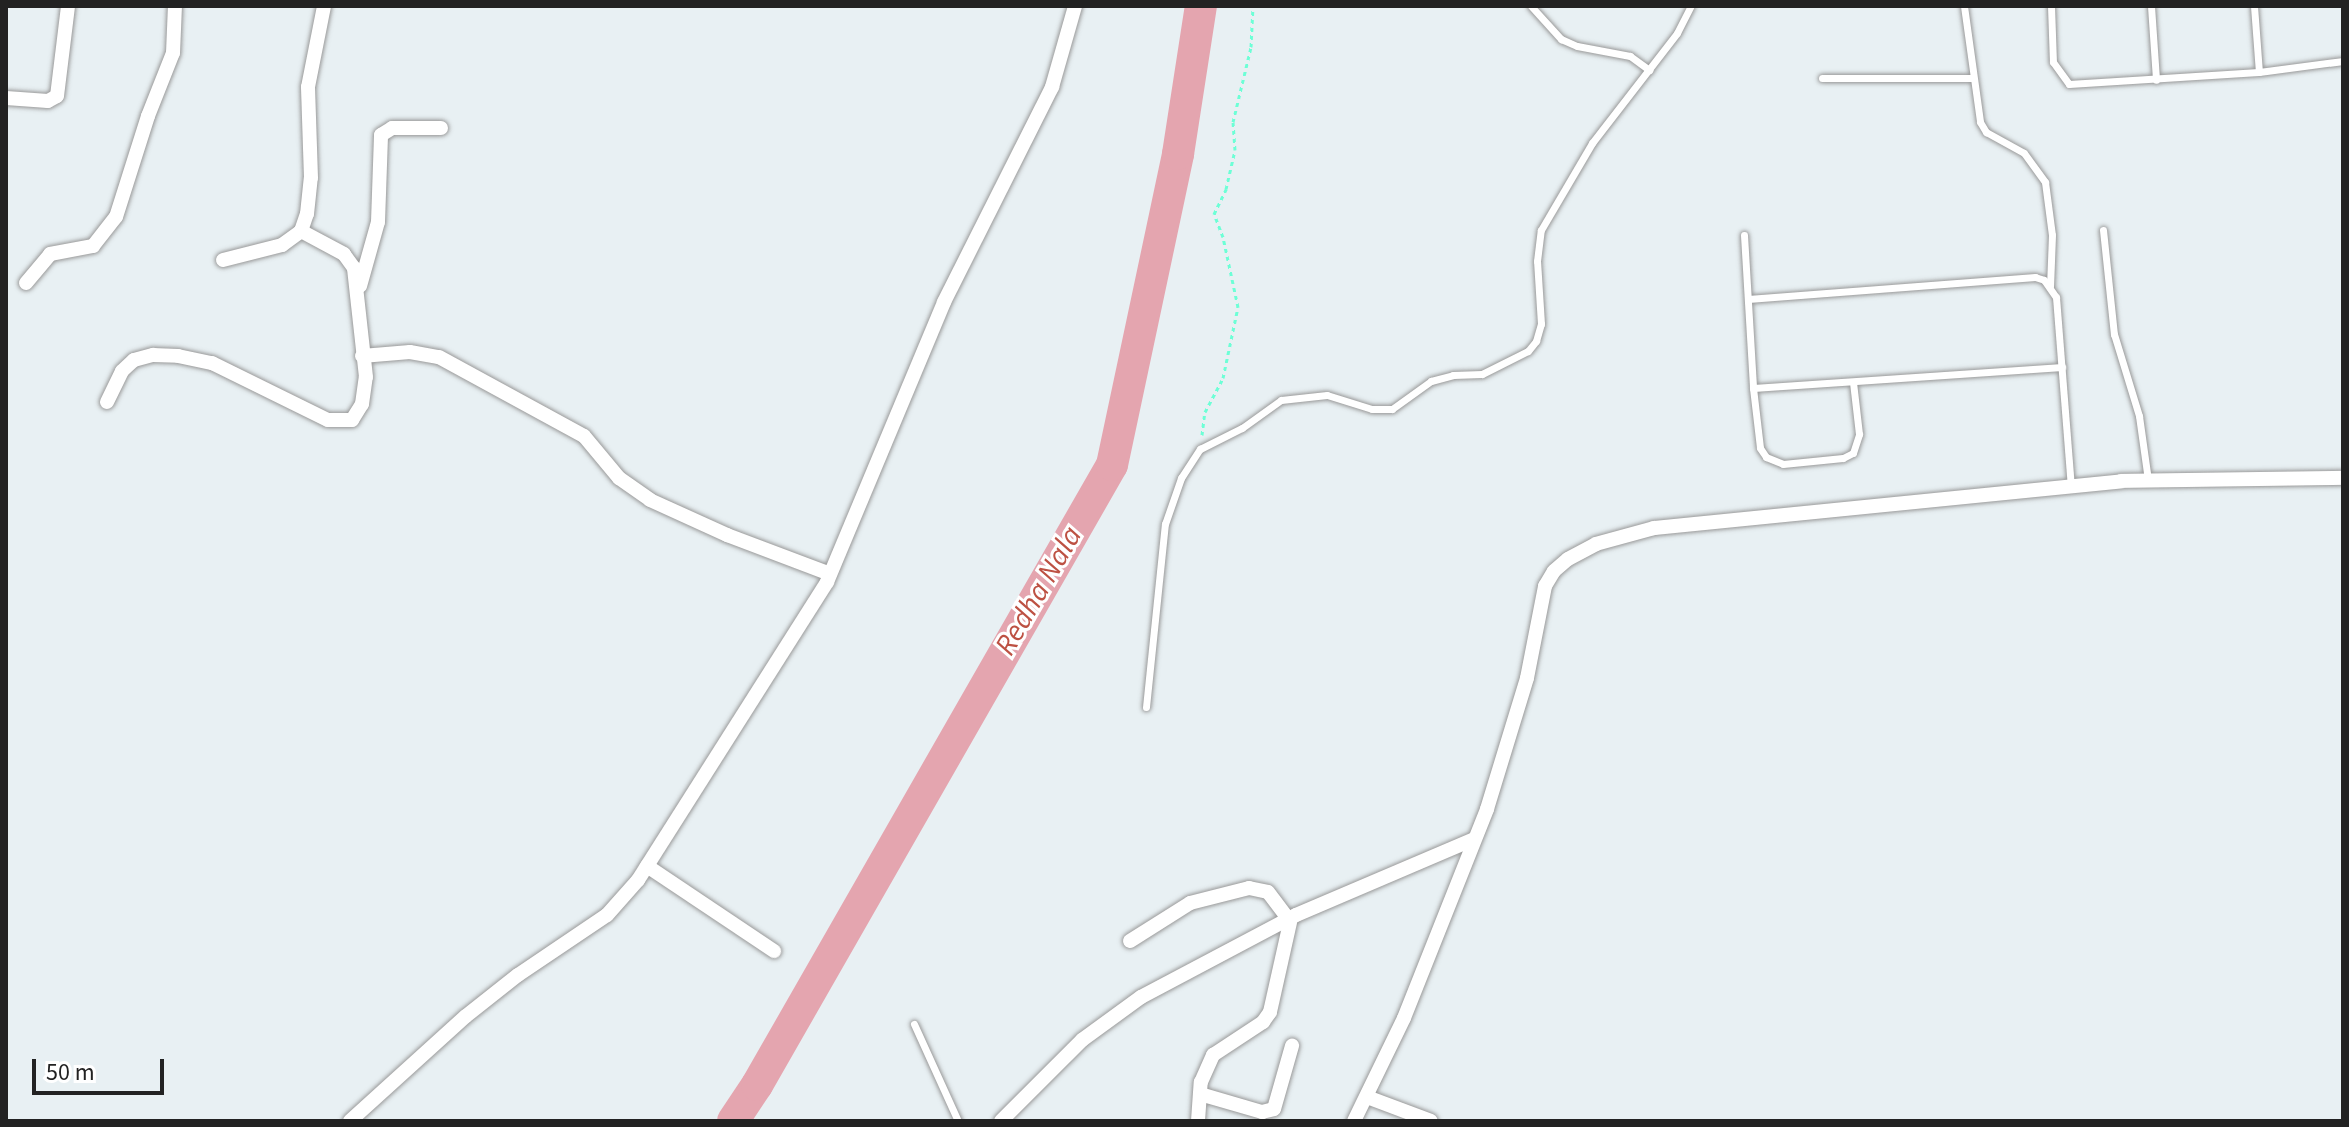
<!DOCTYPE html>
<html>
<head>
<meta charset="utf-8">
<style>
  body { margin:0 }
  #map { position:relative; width:2349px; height:1127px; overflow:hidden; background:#e8f0f3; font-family:"Source Sans 3",sans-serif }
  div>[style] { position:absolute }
  .river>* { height:32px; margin:-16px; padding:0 16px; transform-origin:16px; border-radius:16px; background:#e4a5af }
  .path>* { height:3px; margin-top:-1.5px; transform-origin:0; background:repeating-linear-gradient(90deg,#6dffd6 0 4px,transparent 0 8px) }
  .roads { filter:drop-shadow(0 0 2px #999) drop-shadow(0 0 2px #999) }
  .lane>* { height:7px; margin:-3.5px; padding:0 3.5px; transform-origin:3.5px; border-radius:3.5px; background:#fff }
  .street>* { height:14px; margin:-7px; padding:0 7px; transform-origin:7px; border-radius:7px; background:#fff }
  span { translate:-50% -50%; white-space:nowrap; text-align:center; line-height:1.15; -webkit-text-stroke:6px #fff; paint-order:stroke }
  .water-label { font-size:30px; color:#bd5143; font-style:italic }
  .frame { position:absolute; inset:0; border:8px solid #222; pointer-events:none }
  .scale { position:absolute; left:32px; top:1059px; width:132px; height:36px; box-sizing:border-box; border:4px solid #222; border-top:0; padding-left:10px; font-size:24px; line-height:28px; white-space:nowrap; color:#222; -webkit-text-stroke:6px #fff; paint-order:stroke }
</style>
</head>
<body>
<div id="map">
  <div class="river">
    <i style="left:733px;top:1121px;width:43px;rotate:-56.3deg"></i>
    <i style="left:757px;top:1085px;width:714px;rotate:-60.21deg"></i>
    <i style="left:1112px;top:465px;width:318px;rotate:-78deg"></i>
    <i style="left:1178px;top:154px;width:150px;rotate:-81.2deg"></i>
  </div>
  <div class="path">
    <i style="left:1202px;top:435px;width:23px;rotate:-83deg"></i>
    <i style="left:1205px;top:412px;width:38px;rotate:-62deg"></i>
    <i style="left:1223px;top:378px;width:73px;rotate:-78.1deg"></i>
    <i style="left:1238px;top:307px;width:72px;rotate:-102.1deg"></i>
    <i style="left:1223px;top:237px;width:25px;rotate:-111deg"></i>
    <i style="left:1214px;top:214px;width:28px;rotate:-64deg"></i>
    <i style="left:1226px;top:189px;width:40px;rotate:-77deg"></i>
    <i style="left:1235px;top:150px;width:28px;rotate:-94deg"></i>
    <i style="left:1233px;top:122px;width:77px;rotate:-76.5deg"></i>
    <i style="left:1251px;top:47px;width:41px;rotate:-87.2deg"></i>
  </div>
  <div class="roads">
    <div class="lane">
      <i style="left:1531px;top:6px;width:45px;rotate:47.7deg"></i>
      <i style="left:1561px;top:39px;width:17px;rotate:24deg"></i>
      <i style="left:1577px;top:46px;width:54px;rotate:10.7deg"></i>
      <i style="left:1630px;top:56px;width:24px;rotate:36deg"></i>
      <i style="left:1964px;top:6px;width:117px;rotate:82.1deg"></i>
      <i style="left:1980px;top:122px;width:12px;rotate:59deg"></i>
      <i style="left:1986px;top:132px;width:43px;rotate:28.9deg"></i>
      <i style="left:2024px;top:153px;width:36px;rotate:54deg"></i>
      <i style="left:2045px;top:182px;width:53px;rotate:82.5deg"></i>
      <i style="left:2052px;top:235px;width:51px;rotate:92.2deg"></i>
      <i style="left:2051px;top:6px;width:56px;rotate:88deg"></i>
      <i style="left:2053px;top:62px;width:27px;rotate:54deg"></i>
      <i style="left:2069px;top:84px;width:190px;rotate:-3.6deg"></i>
      <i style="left:2259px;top:72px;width:85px;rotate:-7.5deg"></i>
      <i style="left:2151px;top:6px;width:74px;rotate:86.1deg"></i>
      <i style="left:2254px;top:6px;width:66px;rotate:85.7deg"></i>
      <i style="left:1822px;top:78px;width:150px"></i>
      <i style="left:2103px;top:230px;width:105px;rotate:84deg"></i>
      <i style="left:2114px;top:334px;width:86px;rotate:73deg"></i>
      <i style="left:2139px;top:416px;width:65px;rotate:82deg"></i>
      <i style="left:1744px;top:235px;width:153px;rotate:86.6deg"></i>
      <i style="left:1753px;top:388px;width:60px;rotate:83.3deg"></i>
      <i style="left:1760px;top:448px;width:11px;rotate:56deg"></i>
      <i style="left:1766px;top:457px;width:18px;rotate:22deg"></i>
      <i style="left:1783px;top:464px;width:60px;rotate:-5.7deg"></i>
      <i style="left:1843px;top:458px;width:11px;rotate:-27deg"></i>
      <i style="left:1853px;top:453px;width:20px;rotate:-72deg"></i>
      <i style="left:1859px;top:434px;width:52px;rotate:-96.6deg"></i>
      <i style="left:1748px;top:299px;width:288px;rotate:-4.4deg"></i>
      <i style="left:2035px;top:277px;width:9px;rotate:18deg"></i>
      <i style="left:2044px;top:280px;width:21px;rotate:55deg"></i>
      <i style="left:2056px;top:297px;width:190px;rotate:85.5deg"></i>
      <i style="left:1753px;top:388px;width:310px;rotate:-3.9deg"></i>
      <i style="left:1146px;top:707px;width:184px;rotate:-84.1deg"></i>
      <i style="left:1165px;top:524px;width:49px;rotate:-70.8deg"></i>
      <i style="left:1181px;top:478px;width:35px;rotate:-57deg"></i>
      <i style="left:1200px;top:449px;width:47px;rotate:-26.6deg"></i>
      <i style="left:1242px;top:428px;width:48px;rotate:-35.7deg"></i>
      <i style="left:1281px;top:400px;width:46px;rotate:-6.2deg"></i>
      <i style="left:1327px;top:395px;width:47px;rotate:17.3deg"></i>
      <i style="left:1372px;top:409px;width:20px"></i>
      <i style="left:1392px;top:409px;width:48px;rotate:-35.7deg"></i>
      <i style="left:1431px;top:381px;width:23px;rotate:-15deg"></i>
      <i style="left:1453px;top:375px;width:29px;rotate:-2deg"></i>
      <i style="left:1482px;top:374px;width:51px;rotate:-26.6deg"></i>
      <i style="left:1528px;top:351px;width:13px;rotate:-51deg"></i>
      <i style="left:1536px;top:341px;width:18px;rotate:-74deg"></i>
      <i style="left:1541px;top:324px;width:63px;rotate:-93.6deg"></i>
      <i style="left:1537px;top:261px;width:31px;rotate:-83deg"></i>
      <i style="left:1541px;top:230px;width:101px;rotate:-59.6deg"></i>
      <i style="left:1592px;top:143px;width:139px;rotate:-52.3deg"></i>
      <i style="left:1677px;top:33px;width:30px;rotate:-63deg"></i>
      <i style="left:914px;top:1024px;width:107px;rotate:65.6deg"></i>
    </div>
    <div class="street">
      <i style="left:6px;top:98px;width:42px;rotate:4.1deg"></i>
      <i style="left:48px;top:101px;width:10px;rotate:-29deg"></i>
      <i style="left:57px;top:96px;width:91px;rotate:-83deg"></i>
      <i style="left:223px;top:260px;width:61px;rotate:-14.3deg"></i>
      <i style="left:282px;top:245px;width:24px;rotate:-36deg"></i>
      <i style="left:301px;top:231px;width:18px;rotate:-71deg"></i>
      <i style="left:307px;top:214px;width:36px;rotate:-84deg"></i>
      <i style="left:311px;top:178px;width:91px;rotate:-91.9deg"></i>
      <i style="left:308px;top:87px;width:83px;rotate:-78.8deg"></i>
      <i style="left:26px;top:283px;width:38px;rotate:-50deg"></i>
      <i style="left:50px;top:254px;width:44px;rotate:-10.5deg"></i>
      <i style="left:93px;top:246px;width:37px;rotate:-52deg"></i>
      <i style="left:116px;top:217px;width:106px;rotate:-72.4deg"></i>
      <i style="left:148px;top:116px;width:68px;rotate:-68.4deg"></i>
      <i style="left:173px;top:53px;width:47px;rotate:-87.6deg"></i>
      <i style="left:360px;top:286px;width:66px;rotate:-74.3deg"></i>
      <i style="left:378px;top:222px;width:87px;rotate:-88deg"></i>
      <i style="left:381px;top:135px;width:13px;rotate:-32deg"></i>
      <i style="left:392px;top:128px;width:49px"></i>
      <i style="left:362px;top:356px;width:48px;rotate:-4.8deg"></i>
      <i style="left:410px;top:352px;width:29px;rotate:10deg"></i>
      <i style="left:439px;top:357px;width:165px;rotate:28.6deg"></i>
      <i style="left:584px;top:436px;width:55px;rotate:50.2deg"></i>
      <i style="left:619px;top:478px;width:38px;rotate:35deg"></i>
      <i style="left:650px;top:500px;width:85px;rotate:24.4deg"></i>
      <i style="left:727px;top:535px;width:110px;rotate:20.7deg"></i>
      <i style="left:107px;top:402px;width:34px;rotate:-64deg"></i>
      <i style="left:122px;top:371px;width:16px;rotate:-43deg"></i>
      <i style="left:134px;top:360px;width:20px;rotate:-15deg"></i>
      <i style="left:153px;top:355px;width:25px;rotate:2deg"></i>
      <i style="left:178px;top:356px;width:35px;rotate:12deg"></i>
      <i style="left:212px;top:363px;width:129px;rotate:26.2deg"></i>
      <i style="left:328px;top:420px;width:24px"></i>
      <i style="left:352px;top:420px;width:19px;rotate:-58deg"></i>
      <i style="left:362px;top:404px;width:27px;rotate:-82deg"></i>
      <i style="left:366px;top:377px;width:110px;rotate:-96.3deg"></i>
      <i style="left:354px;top:268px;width:17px;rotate:-126deg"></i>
      <i style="left:344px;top:254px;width:49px;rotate:-151.9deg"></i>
      <i style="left:647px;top:866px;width:153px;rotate:33.8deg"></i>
      <i style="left:1130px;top:941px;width:71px;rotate:-32.3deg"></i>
      <i style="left:1190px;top:903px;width:61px;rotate:-14.3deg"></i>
      <i style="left:1249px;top:888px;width:19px;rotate:12deg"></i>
      <i style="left:1268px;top:892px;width:34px;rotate:53deg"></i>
      <i style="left:1200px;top:1094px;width:65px;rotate:16.2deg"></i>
      <i style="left:1262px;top:1112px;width:12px;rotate:-14deg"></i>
      <i style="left:1274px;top:1109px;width:66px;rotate:-74.1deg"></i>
      <i style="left:1367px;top:1097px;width:68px;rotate:20.6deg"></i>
      <i style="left:350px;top:1121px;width:156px;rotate:-42.2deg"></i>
      <i style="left:466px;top:1016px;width:66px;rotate:-38.3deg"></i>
      <i style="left:518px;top:975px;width:107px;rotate:-34deg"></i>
      <i style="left:607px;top:915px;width:47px;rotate:-48.5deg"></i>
      <i style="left:638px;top:880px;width:353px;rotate:-57.6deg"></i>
      <i style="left:827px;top:582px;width:303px;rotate:-67.3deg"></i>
      <i style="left:944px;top:302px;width:241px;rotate:-63.3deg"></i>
      <i style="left:1052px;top:87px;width:84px;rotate:-74.1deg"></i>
      <i style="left:1001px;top:1121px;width:115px;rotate:-45deg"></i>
      <i style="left:1082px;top:1040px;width:73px;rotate:-36.1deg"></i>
      <i style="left:1141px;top:997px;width:175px;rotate:-27.9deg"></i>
      <i style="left:1296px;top:915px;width:194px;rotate:-23.1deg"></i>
      <i style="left:1198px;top:1121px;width:39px;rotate:-86deg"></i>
      <i style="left:1201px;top:1082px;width:30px;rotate:-66deg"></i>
      <i style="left:1213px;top:1055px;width:60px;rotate:-33.4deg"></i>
      <i style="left:1263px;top:1022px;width:12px;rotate:-55deg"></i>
      <i style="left:1270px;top:1012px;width:96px;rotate:-77.4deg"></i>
      <i style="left:1354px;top:1121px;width:114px;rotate:-64.1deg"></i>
      <i style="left:1404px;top:1018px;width:225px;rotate:-68.3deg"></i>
      <i style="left:1487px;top:809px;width:137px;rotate:-73deg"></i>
      <i style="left:1527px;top:678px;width:94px;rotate:-78.9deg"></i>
      <i style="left:1545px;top:586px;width:17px;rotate:-59deg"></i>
      <i style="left:1554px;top:571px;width:18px;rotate:-41deg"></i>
      <i style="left:1568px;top:559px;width:32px;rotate:-28deg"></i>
      <i style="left:1596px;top:544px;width:60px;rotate:-15.4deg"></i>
      <i style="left:1654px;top:528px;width:469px;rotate:-5.7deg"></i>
      <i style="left:2121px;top:481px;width:222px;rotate:-0.8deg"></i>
    </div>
  </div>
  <div class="water-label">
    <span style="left:1039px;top:591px;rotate:-60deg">Redha Nala</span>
  </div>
  <div class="frame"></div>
  <div class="scale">50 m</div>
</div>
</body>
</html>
